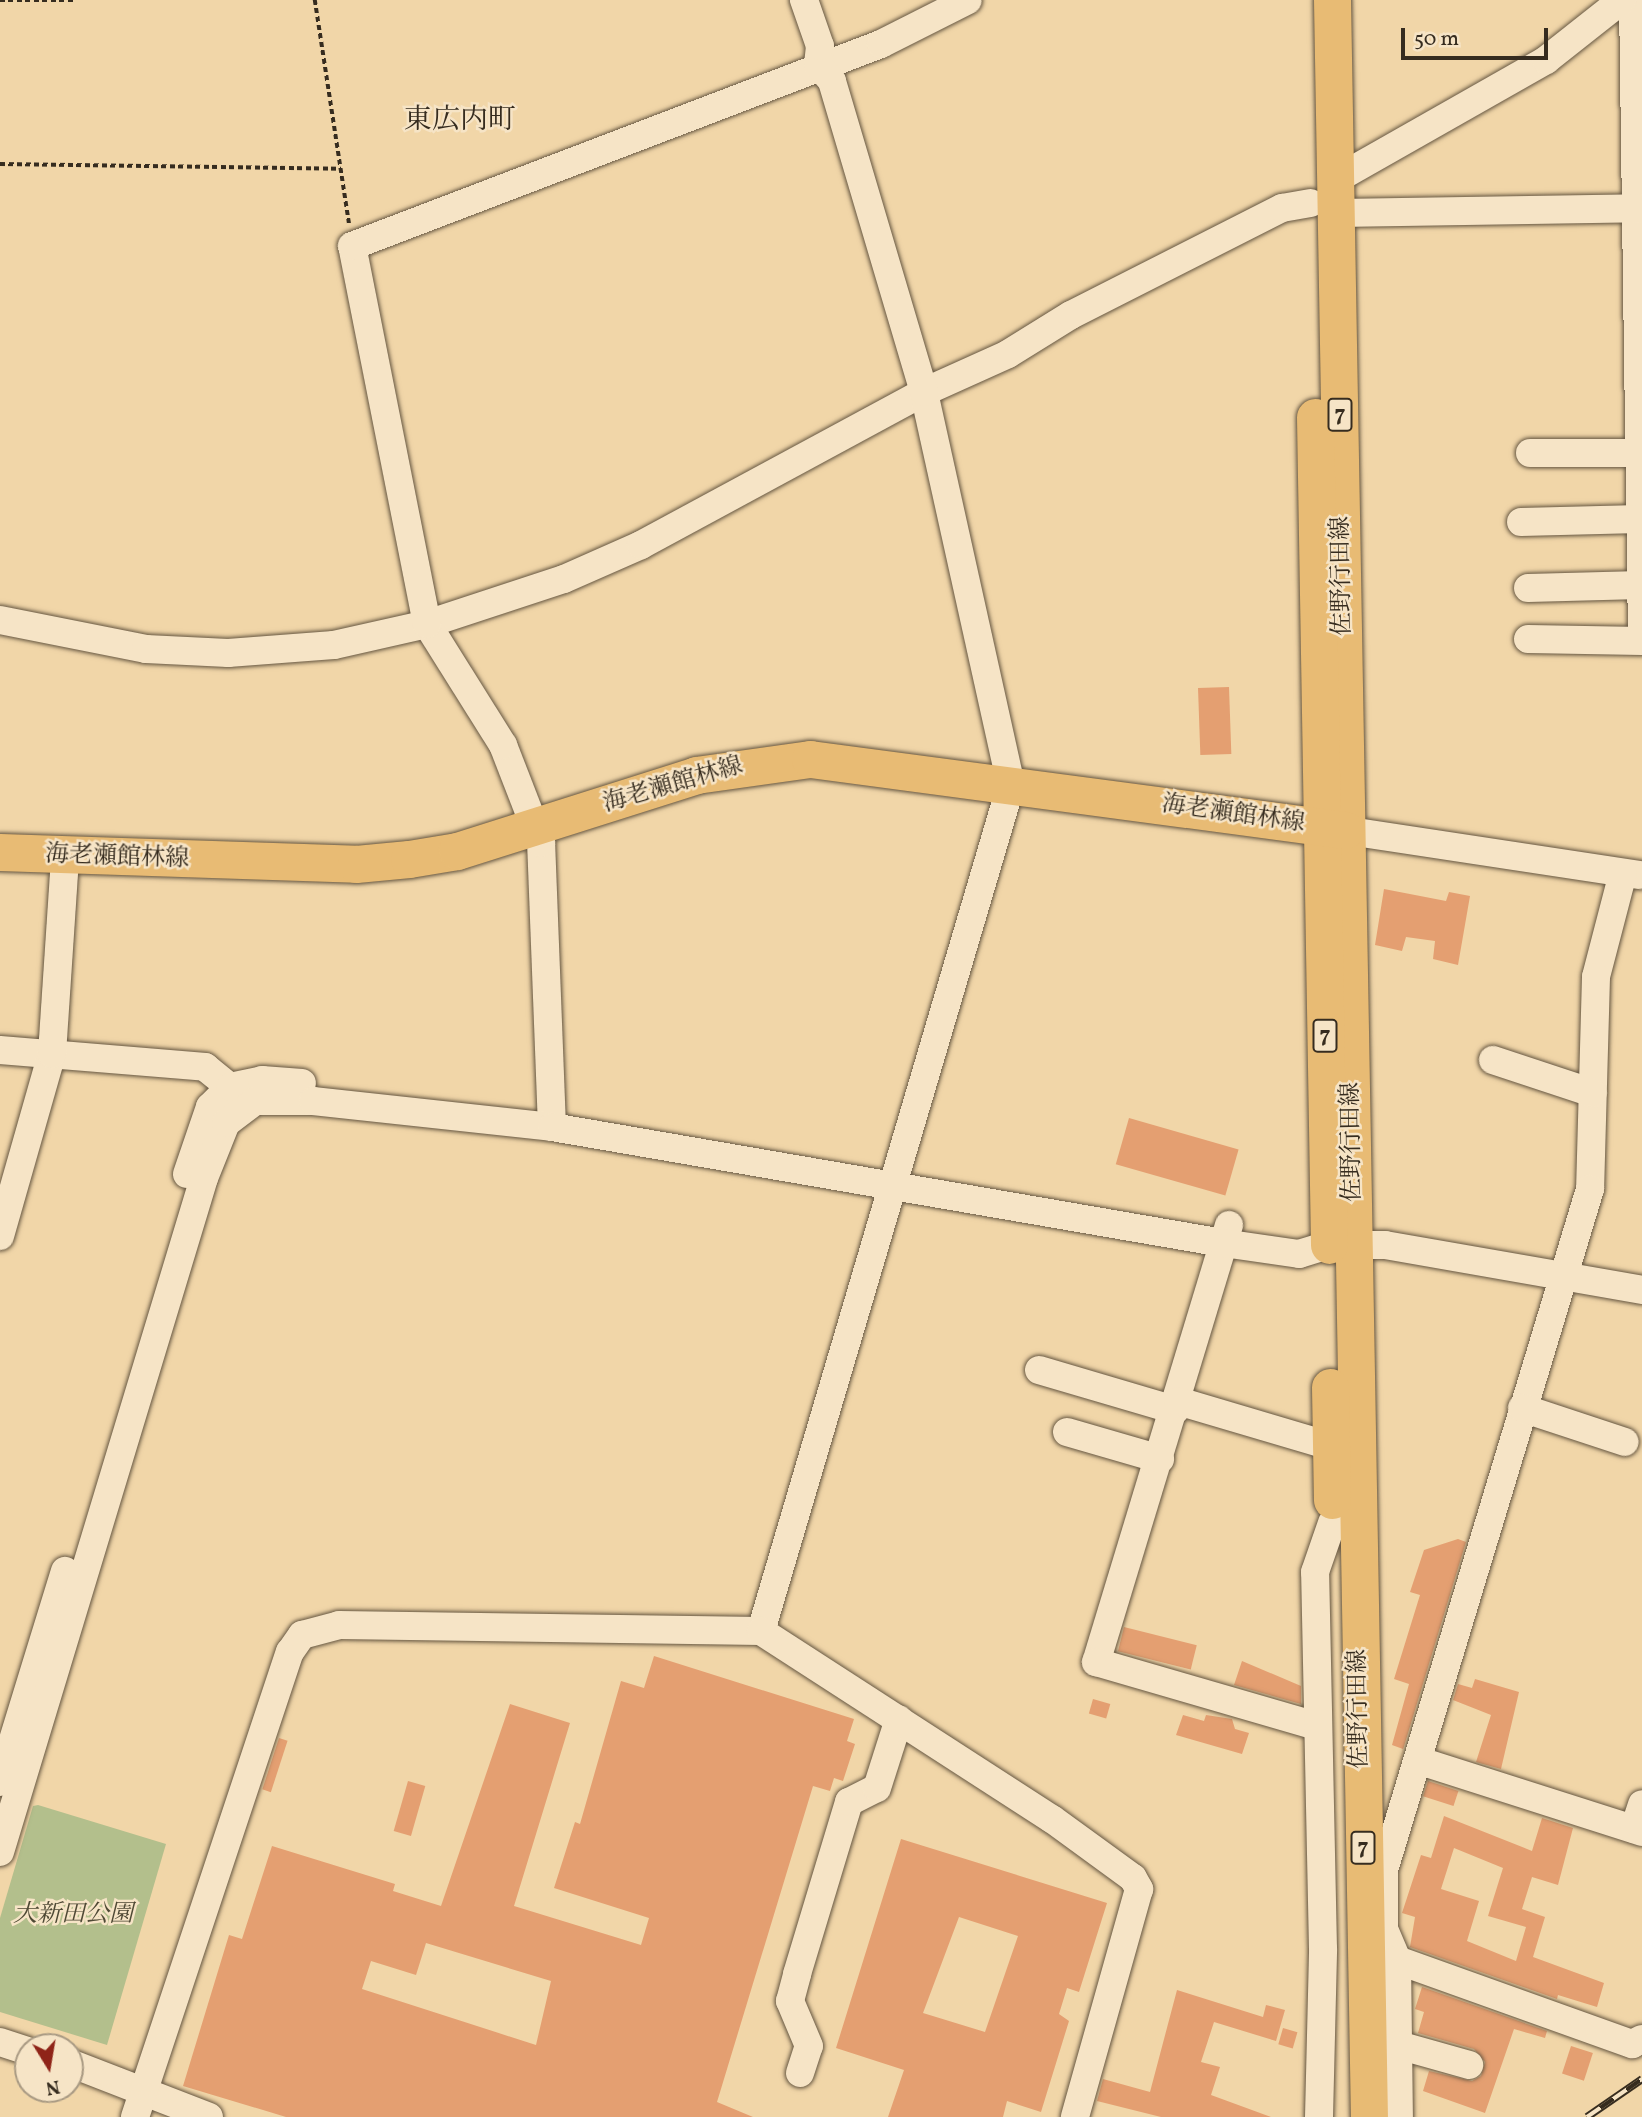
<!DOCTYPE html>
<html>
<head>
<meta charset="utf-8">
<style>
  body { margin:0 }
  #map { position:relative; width:1642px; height:2117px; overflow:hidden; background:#f1d6a8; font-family:Vollkorn,"Noto Serif JP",serif }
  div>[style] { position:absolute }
  .green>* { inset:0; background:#b3bf8c }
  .building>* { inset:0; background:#e49f71; transform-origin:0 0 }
  .path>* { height:3.5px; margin-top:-1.75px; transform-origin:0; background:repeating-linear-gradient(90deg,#362c1f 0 5px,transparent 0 8.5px) }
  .roads { filter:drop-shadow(0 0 2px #655641) drop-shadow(0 0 2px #655641) }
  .minor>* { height:28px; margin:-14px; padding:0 14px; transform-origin:14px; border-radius:14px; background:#f6e4c6 }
  .major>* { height:37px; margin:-18.5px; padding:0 18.5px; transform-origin:18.5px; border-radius:18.5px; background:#e8bb74 }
  .rail>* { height:8px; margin-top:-4px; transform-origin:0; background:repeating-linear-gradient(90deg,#f6e4c6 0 16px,#362c1f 0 32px); box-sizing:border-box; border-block:2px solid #362c1f }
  span { translate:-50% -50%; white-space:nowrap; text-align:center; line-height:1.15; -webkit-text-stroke:5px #f6e4c6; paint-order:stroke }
  .shield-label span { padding:2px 5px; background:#f6e4c6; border:2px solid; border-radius:5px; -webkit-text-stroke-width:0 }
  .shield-label { font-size:23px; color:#362c1f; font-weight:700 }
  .street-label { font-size:24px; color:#362c1f }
  .park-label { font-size:24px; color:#4f4935; font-style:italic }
  .quarter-label { font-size:28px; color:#362c1f }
  .north { position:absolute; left:14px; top:2033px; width:70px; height:70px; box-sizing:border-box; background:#f6e4c6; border:2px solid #a99a83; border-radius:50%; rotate:169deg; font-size:19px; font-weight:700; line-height:28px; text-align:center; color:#362c1f }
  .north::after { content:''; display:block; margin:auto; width:24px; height:32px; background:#8f2418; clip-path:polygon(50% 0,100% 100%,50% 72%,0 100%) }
  .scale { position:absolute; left:1401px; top:28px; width:147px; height:32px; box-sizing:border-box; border:4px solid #362c1f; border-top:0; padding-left:9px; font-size:21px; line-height:24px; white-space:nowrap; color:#362c1f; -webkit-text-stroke:5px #f6e4c6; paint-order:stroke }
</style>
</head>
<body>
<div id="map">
  <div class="green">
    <i style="clip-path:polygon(38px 1805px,166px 1844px,107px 2045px,0 2012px,0 1918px,33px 1806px)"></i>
  </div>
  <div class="building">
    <i style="left:1229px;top:687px;width:67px;height:31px;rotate:88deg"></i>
    <i style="clip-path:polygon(1384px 889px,1446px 901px,1449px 892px,1470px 896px,1458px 965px,1433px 959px,1435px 941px,1406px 937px,1402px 951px,1375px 945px)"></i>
    <i style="left:1129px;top:1118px;width:114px;height:48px;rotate:16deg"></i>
    <i style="clip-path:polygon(1458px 1539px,1466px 1542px,1395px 1776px,1403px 1749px,1392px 1745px,1409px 1684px,1394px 1679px,1420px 1595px,1410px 1592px,1424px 1550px)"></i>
    <i style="left:1124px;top:1627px;width:75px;height:25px;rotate:14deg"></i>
    <i style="clip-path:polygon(evenodd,654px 1656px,854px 1719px,847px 1741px,855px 1744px,843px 1781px,834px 1778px,830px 1791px,813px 1786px,717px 2102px,753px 2117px,286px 2117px,183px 2086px,229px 1935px,242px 1939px,272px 1846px,395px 1884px,393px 1891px,441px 1906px,510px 1704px,570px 1723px,514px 1906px,641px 1945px,649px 1918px,554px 1888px,575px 1822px,580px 1824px,621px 1681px,644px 1688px,654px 1656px,426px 1943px,551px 1981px,536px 2045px,362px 1989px,371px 1961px,416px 1975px,426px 1943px)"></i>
    <i style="clip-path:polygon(1242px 1661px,1301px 1686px,1301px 1704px,1234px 1685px)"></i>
    <i style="clip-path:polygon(1475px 1679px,1519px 1692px,1501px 1769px,1476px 1762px,1491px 1715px,1453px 1700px,1458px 1684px,1472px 1688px)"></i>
    <i style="left:1093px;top:1699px;width:18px;height:15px;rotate:16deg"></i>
    <i style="clip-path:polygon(1183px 1715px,1204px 1721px,1206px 1715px,1232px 1719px,1235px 1729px,1249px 1733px,1242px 1754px,1176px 1735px)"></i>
    <i style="left:279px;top:1738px;width:9px;height:54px;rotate:18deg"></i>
    <i style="left:408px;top:1781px;width:18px;height:52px;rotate:16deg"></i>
    <i style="left:1428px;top:1781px;width:32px;height:16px;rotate:18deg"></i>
    <i style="clip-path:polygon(evenodd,1444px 1816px,1532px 1851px,1542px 1818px,1573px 1828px,1558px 1885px,1532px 1877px,1522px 1909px,1545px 1917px,1533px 1957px,1604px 1983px,1597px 2007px,1558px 1995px,1557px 1999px,1410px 1947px,1415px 1917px,1402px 1913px,1421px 1855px,1431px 1858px,1444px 1816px,1454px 1848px,1503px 1868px,1488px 1916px,1526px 1927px,1516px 1961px,1467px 1941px,1479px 1901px,1441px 1889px,1454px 1848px)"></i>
    <i style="clip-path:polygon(evenodd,901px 1839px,1107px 1903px,1079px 1992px,1067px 1988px,1059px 2014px,1069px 2021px,1041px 2112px,1007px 2101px,1003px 2117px,888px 2117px,904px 2070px,836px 2048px,901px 1839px,959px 1917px,1018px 1936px,985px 2032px,923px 2013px,959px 1917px)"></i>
    <i style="clip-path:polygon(1422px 1987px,1547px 2031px,1545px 2038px,1514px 2029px,1485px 2113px,1423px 2091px,1429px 2071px,1472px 2081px,1481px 2076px,1485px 2062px,1474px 2049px,1418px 2033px,1424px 2012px,1415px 2009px)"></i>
    <i style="clip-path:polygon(1177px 1990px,1263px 2017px,1266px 2005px,1285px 2010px,1276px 2041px,1214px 2022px,1201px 2062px,1220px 2067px,1211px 2095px,1271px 2117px,1161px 2117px,1097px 2101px,1103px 2079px,1150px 2092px)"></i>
    <i style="left:1283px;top:2028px;width:15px;height:17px;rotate:16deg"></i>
    <i style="left:1571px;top:2046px;width:23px;height:29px;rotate:18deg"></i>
  </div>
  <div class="path">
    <i style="left:0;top:0;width:74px"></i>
    <i style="left:315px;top:0;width:226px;rotate:81.3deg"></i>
    <i style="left:0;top:164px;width:341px;rotate:0.8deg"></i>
  </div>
  <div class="roads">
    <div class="minor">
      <i style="left:1633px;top:0;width:639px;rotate:89.19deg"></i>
      <i style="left:1335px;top:180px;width:243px;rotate:-29.6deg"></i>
      <i style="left:1546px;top:60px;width:97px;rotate:-38.3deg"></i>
      <i style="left:1336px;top:213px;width:306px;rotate:-0.9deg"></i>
      <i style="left:1530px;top:453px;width:109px"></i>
      <i style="left:1521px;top:522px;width:119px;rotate:-1.4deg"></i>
      <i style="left:1528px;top:588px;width:113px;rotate:-1.5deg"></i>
      <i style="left:0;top:620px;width:149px;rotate:11.2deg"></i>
      <i style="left:146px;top:649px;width:82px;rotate:2.8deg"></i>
      <i style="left:228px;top:653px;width:106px;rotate:-4.3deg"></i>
      <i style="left:334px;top:645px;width:95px;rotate:-12.7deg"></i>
      <i style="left:427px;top:624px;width:144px;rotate:-18.2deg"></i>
      <i style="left:564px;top:579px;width:84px;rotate:-23.8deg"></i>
      <i style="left:641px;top:545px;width:322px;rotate:-28.4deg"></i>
      <i style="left:924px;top:392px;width:92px;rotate:-24.3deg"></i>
      <i style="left:1008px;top:354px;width:74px;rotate:-31.8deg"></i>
      <i style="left:1071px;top:315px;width:237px;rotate:-26.9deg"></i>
      <i style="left:1282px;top:208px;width:29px;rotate:-10deg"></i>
      <i style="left:1528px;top:639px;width:114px;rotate:1deg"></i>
      <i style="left:1349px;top:831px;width:294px;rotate:8.6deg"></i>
      <i style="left:1623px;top:873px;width:107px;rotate:104.6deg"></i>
      <i style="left:1596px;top:977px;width:212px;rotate:91.6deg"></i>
      <i style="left:1590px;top:1189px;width:711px;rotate:106.83deg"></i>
      <i style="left:1384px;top:1870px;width:59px;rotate:90deg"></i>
      <i style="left:1384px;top:1929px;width:34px;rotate:67deg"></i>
      <i style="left:1397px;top:1960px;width:250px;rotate:19.7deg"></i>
      <i style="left:1632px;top:2044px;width:11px;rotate:-27deg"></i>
      <i style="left:0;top:1050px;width:206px;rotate:4.7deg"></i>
      <i style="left:205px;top:1067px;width:32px;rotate:39deg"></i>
      <i style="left:1493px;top:1060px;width:105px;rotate:18.3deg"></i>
      <i style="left:552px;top:1127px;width:284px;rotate:-92.2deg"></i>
      <i style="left:541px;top:843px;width:105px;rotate:-111.2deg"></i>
      <i style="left:503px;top:745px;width:143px;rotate:-122.1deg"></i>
      <i style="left:427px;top:624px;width:385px;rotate:-101.2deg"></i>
      <i style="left:352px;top:246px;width:566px;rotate:-20.9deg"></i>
      <i style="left:881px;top:44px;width:97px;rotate:-26.8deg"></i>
      <i style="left:187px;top:1174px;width:71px;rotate:-71.1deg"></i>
      <i style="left:210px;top:1107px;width:28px;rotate:-45deg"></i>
      <i style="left:230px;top:1087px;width:33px;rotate:-12deg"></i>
      <i style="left:262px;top:1080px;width:40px;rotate:4.3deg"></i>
      <i style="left:1229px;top:1225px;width:457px;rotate:106.9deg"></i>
      <i style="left:1096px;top:1662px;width:229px;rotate:16.2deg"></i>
      <i style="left:0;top:1236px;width:189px;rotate:-74.1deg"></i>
      <i style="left:52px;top:1054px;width:197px;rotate:-86.2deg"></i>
      <i style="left:1039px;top:1370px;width:142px;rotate:16.4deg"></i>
      <i style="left:1178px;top:1401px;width:159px;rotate:16.5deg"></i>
      <i style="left:1522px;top:1408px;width:108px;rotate:18.3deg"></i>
      <i style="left:1067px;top:1432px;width:97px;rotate:16.2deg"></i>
      <i style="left:761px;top:1631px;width:882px;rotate:-73.54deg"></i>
      <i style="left:1011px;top:785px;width:403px;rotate:-102.5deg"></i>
      <i style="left:924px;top:392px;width:324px;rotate:-106.5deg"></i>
      <i style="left:832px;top:81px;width:21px;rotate:-131deg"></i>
      <i style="left:818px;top:65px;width:19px;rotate:-84deg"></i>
      <i style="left:820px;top:46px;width:49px;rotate:-109.2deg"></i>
      <i style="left:1420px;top:1761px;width:233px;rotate:17.7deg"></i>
      <i style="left:0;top:1782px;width:221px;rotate:-72.9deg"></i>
      <i style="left:1634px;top:1829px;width:26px;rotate:-72deg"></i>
      <i style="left:0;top:1852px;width:704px;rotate:-73.16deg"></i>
      <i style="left:204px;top:1178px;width:59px;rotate:-68.2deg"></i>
      <i style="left:226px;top:1123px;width:36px;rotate:-37deg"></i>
      <i style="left:255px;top:1101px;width:58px"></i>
      <i style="left:313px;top:1101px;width:240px;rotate:6.2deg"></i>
      <i style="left:552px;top:1127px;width:681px;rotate:9.81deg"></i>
      <i style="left:1223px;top:1243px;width:77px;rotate:8.2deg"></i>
      <i style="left:1299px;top:1254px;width:31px;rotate:-17deg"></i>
      <i style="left:1329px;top:1245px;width:56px"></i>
      <i style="left:1385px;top:1245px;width:261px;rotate:9.9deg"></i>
      <i style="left:1397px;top:1960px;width:157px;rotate:89.3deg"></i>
      <i style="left:0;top:2042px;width:29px;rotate:18deg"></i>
      <i style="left:1398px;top:2045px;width:74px;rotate:15.7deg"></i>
      <i style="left:70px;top:2063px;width:149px;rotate:21.2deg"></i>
      <i style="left:800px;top:2073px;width:28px;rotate:-72deg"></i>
      <i style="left:809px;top:2046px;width:49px;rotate:-112.9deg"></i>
      <i style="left:790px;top:2001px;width:28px;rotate:-75deg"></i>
      <i style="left:797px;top:1974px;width:180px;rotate:-73.2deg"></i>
      <i style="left:849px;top:1802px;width:31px;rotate:-27deg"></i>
      <i style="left:877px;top:1788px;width:72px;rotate:-72.3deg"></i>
      <i style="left:135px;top:2117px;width:490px;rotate:-71.6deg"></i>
      <i style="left:290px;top:1652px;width:21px;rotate:-55deg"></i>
      <i style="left:302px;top:1635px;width:38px;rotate:-15deg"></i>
      <i style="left:339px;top:1625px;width:422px;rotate:0.8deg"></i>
      <i style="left:761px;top:1631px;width:346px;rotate:32.9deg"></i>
      <i style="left:1052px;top:1819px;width:100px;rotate:36.1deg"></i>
      <i style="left:1133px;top:1878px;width:13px;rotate:61deg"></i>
      <i style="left:1139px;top:1889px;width:237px;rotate:105.7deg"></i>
      <i style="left:1319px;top:2117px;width:168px;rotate:-88.6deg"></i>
      <i style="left:1323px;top:1949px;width:377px;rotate:-91.2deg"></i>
      <i style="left:1315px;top:1572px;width:52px;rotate:-70.9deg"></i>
    </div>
    <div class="major">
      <i style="left:1332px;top:0;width:2117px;rotate:89deg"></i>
      <i style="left:1315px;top:417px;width:828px;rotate:89.03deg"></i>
      <i style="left:0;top:852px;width:356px;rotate:1.9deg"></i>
      <i style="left:356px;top:864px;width:53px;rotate:-5.4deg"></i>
      <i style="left:409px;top:859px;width:49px;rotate:-9.5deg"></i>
      <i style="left:457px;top:851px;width:251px;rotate:-17.6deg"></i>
      <i style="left:696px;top:775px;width:115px;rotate:-8deg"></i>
      <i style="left:810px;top:759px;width:540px;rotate:7.56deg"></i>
      <i style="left:1330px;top:1387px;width:113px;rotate:89deg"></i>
    </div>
  </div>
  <div class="rail">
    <i style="left:1587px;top:2117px;width:67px;rotate:-34.6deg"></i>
  </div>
  <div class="shield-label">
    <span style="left:1340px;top:415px">7</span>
    <span style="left:1325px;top:1036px">7</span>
    <span style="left:1363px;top:1848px">7</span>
  </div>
  <div class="street-label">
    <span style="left:1343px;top:576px;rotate:-91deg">佐野行田線</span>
    <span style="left:673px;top:786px;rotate:-16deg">海老瀬館林線</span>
    <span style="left:1233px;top:815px;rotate:8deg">海老瀬館林線</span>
    <span style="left:117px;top:858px;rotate:2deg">海老瀬館林線</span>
    <span style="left:1353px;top:1142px;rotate:-91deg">佐野行田線</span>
    <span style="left:1360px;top:1709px;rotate:-91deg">佐野行田線</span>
  </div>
  <div class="park-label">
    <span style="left:73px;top:1916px">大新田公園</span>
  </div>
  <div class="quarter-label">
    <span style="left:460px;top:121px">東広内町</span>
  </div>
  <div class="north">N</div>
  <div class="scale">50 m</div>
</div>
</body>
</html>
